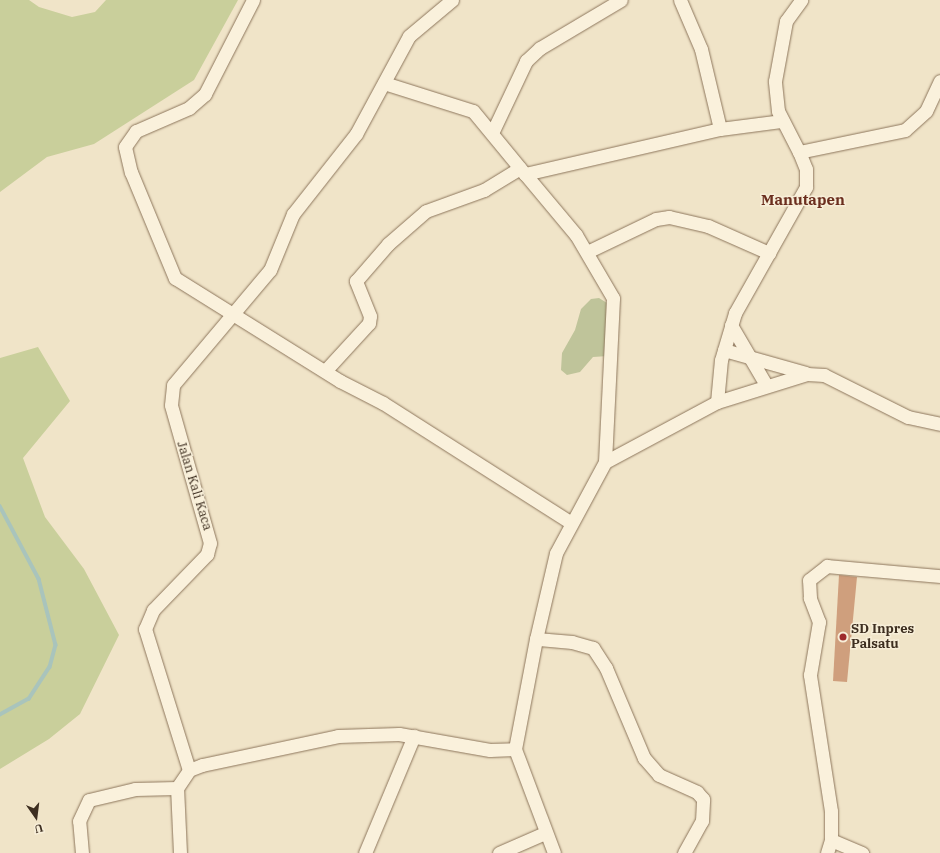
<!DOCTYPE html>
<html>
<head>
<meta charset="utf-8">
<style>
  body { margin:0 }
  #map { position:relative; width:940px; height:853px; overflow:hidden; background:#f0e4c8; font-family:"IBM Plex Serif",serif }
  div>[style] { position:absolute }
  .green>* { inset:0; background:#c9cf9b }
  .cemetery>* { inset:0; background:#bfc49a }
  .stream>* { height:3.5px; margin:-1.75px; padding:0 1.75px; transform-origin:1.75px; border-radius:1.75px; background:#a9c4bc }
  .building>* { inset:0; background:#cf9f7d }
  .roads { filter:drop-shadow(0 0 1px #8d765c) drop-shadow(0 0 1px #8d765c) }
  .street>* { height:13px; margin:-6.5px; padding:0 6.5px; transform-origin:6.5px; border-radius:6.5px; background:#faf1dc }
  .dots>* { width:11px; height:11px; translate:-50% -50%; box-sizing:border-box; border:2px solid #f7eed8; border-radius:50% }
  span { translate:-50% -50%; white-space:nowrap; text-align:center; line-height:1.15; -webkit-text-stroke:3px #f7eed8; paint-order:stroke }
  .street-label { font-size:13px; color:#3d2e20 }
  .poi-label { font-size:13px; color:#3d2e20; font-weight:700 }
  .left { translate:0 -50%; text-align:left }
  .quarter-label { font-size:15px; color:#6b2e1e; font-weight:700 }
  .north { position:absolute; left:16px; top:797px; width:40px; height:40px; -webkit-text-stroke:3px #f7eed8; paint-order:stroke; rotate:166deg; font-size:11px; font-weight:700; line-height:16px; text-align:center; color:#3d2e20 }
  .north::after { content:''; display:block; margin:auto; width:14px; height:18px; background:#3d2e20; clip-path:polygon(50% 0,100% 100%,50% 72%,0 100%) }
</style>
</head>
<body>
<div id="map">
  <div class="green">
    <i style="clip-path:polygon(0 0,29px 0,39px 7px,72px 17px,95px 12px,106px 0,238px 0,194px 80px,94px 144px,47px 157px,0 192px)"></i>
    <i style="clip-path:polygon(38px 347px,70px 401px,23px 458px,45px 517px,84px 569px,119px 635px,80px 714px,49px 739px,0 769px,0 358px)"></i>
  </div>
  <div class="cemetery">
    <i style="clip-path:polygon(599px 298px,607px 303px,608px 356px,593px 357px,580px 372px,567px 375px,561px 370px,562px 353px,575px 330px,581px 309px,591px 299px)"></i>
  </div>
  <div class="stream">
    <i style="left:0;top:506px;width:83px;rotate:61.9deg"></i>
    <i style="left:39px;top:579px;width:68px;rotate:75.6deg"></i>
    <i style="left:56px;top:645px;width:23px;rotate:105deg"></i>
    <i style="left:50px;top:667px;width:38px;rotate:123deg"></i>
    <i style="left:29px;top:699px;width:33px;rotate:151deg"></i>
  </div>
  <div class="building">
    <i style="clip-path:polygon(839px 575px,857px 577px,847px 682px,833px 681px)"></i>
  </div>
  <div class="roads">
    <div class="street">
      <i style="left:253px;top:0;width:106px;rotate:117.1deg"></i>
      <i style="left:205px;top:94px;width:21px;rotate:139deg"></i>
      <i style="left:189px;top:108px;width:58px;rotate:156.5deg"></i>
      <i style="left:136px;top:131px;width:19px;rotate:125deg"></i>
      <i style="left:125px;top:147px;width:26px;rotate:77deg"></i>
      <i style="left:131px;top:172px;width:115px;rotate:67.5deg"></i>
      <i style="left:175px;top:278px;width:195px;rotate:32deg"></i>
      <i style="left:340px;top:381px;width:48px;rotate:27.1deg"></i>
      <i style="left:383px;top:403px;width:222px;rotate:32.5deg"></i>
      <i style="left:680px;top:0;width:53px;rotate:66.8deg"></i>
      <i style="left:701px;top:49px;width:82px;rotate:76.6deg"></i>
      <i style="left:384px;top:83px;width:93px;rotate:17.5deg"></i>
      <i style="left:473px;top:111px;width:82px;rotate:50.5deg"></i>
      <i style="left:492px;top:133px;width:80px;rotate:-64.7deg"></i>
      <i style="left:526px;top:61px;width:19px;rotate:-43deg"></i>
      <i style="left:540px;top:48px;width:94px;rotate:-30.7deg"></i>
      <i style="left:799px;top:152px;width:46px;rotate:-117.1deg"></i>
      <i style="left:778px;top:111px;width:30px;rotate:-96deg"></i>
      <i style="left:775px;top:81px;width:61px;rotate:-79.6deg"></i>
      <i style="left:786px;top:21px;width:26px;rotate:-54deg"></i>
      <i style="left:587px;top:252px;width:76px;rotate:-25.6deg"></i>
      <i style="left:656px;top:219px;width:13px;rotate:-9deg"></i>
      <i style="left:669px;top:217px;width:40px;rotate:13deg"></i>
      <i style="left:708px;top:226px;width:67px;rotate:23.9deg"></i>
      <i style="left:731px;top:325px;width:69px;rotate:59.7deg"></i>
      <i style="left:724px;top:350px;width:85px;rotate:15.7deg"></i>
      <i style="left:325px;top:371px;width:65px;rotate:-47.5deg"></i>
      <i style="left:369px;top:323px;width:7px;rotate:-82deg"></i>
      <i style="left:370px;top:316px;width:38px;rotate:-112deg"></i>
      <i style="left:356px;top:281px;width:49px;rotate:-49.1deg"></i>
      <i style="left:388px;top:244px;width:50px;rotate:-41deg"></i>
      <i style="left:426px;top:211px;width:62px;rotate:-19.9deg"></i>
      <i style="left:484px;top:190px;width:42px;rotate:-31.4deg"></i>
      <i style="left:717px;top:402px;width:42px;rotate:-84.6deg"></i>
      <i style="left:721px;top:360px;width:49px;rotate:-73.4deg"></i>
      <i style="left:735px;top:313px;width:145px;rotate:-60.6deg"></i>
      <i style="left:806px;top:187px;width:18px;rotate:-90deg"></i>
      <i style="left:806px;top:169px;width:18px;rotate:-112deg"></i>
      <i style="left:799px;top:152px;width:108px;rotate:-11.7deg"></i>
      <i style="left:905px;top:130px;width:28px;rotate:-42deg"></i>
      <i style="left:926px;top:111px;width:33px;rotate:-65deg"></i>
      <i style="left:605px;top:462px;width:164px;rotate:-87.2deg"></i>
      <i style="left:613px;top:298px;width:73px;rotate:-120.4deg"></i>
      <i style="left:576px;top:235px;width:80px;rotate:-129.9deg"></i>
      <i style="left:525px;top:174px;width:200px;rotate:-13deg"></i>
      <i style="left:720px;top:129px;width:63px;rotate:-7.4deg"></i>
      <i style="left:515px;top:749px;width:111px;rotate:69.4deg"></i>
      <i style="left:189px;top:770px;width:148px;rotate:-107.3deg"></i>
      <i style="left:145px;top:629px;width:21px;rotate:-67deg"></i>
      <i style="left:153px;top:610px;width:78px;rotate:-46deg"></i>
      <i style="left:207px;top:554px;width:11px;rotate:-75deg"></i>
      <i style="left:210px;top:543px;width:143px;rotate:-105.8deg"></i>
      <i style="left:171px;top:405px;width:20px;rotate:-84deg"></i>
      <i style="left:173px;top:385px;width:150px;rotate:-49.9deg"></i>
      <i style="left:270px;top:270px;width:61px;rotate:-67.7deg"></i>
      <i style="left:293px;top:214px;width:102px;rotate:-51.8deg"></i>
      <i style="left:356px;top:134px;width:111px;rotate:-61.6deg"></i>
      <i style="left:409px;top:36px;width:56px;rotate:-39.9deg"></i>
      <i style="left:831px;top:840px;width:34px;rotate:23deg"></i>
      <i style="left:82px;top:853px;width:32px;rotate:-95deg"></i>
      <i style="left:79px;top:821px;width:23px;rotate:-65deg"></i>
      <i style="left:89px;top:800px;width:47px;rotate:-13.4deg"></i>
      <i style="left:135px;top:789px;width:42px;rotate:-1.4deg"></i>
      <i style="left:180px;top:853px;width:65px;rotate:-92.6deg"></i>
      <i style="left:177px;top:788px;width:22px;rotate:-56deg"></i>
      <i style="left:189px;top:770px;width:14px;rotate:-21deg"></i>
      <i style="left:202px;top:765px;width:139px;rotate:-12deg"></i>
      <i style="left:338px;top:736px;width:61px;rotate:-1.9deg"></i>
      <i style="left:399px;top:734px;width:92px;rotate:10deg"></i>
      <i style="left:490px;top:750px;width:25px;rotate:-2deg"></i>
      <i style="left:515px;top:749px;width:112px;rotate:-79.2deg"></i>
      <i style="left:365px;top:853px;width:127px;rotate:-67.3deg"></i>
      <i style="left:499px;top:853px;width:50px;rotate:-23.5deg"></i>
      <i style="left:684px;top:853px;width:37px;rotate:-61deg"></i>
      <i style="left:702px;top:821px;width:22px;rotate:-87deg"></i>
      <i style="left:703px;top:799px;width:9px;rotate:-131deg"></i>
      <i style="left:697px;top:792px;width:42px;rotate:-155.9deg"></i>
      <i style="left:659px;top:775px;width:23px;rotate:-131deg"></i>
      <i style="left:644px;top:758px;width:98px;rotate:-112.9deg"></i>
      <i style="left:606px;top:668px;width:24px;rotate:-123deg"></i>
      <i style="left:593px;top:648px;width:22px;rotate:-164deg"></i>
      <i style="left:572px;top:642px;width:36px;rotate:-175deg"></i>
      <i style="left:536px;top:639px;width:88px;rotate:-76.9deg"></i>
      <i style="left:556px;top:553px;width:103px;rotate:-61.7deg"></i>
      <i style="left:605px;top:462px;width:127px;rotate:-28.2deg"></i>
      <i style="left:717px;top:402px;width:94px;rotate:-17.3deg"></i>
      <i style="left:807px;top:374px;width:17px;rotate:3deg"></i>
      <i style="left:824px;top:375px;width:94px;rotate:26.6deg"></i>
      <i style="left:908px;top:417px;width:33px;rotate:12deg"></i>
      <i style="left:827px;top:853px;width:14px;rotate:-73deg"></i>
      <i style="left:831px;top:840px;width:29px;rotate:-90deg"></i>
      <i style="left:831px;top:811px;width:138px;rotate:-98.8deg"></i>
      <i style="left:810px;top:675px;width:54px;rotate:-80.4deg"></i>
      <i style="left:819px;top:622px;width:26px;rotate:-111deg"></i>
      <i style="left:810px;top:598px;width:18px;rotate:-93deg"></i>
      <i style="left:809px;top:580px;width:23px;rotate:-38deg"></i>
      <i style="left:827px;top:566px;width:113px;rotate:5.1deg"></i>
    </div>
  </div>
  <div class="dots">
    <i style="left:843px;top:637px;background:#9e2a2b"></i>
  </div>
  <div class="street-label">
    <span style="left:194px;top:486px;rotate:73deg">Jalan Kali Kaca</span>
  </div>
  <div class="poi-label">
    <span class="left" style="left:851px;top:637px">SD Inpres<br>Palsatu</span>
  </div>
  <div class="quarter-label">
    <span style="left:803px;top:200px">Manutapen</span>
  </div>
  <div class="north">U</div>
</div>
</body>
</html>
